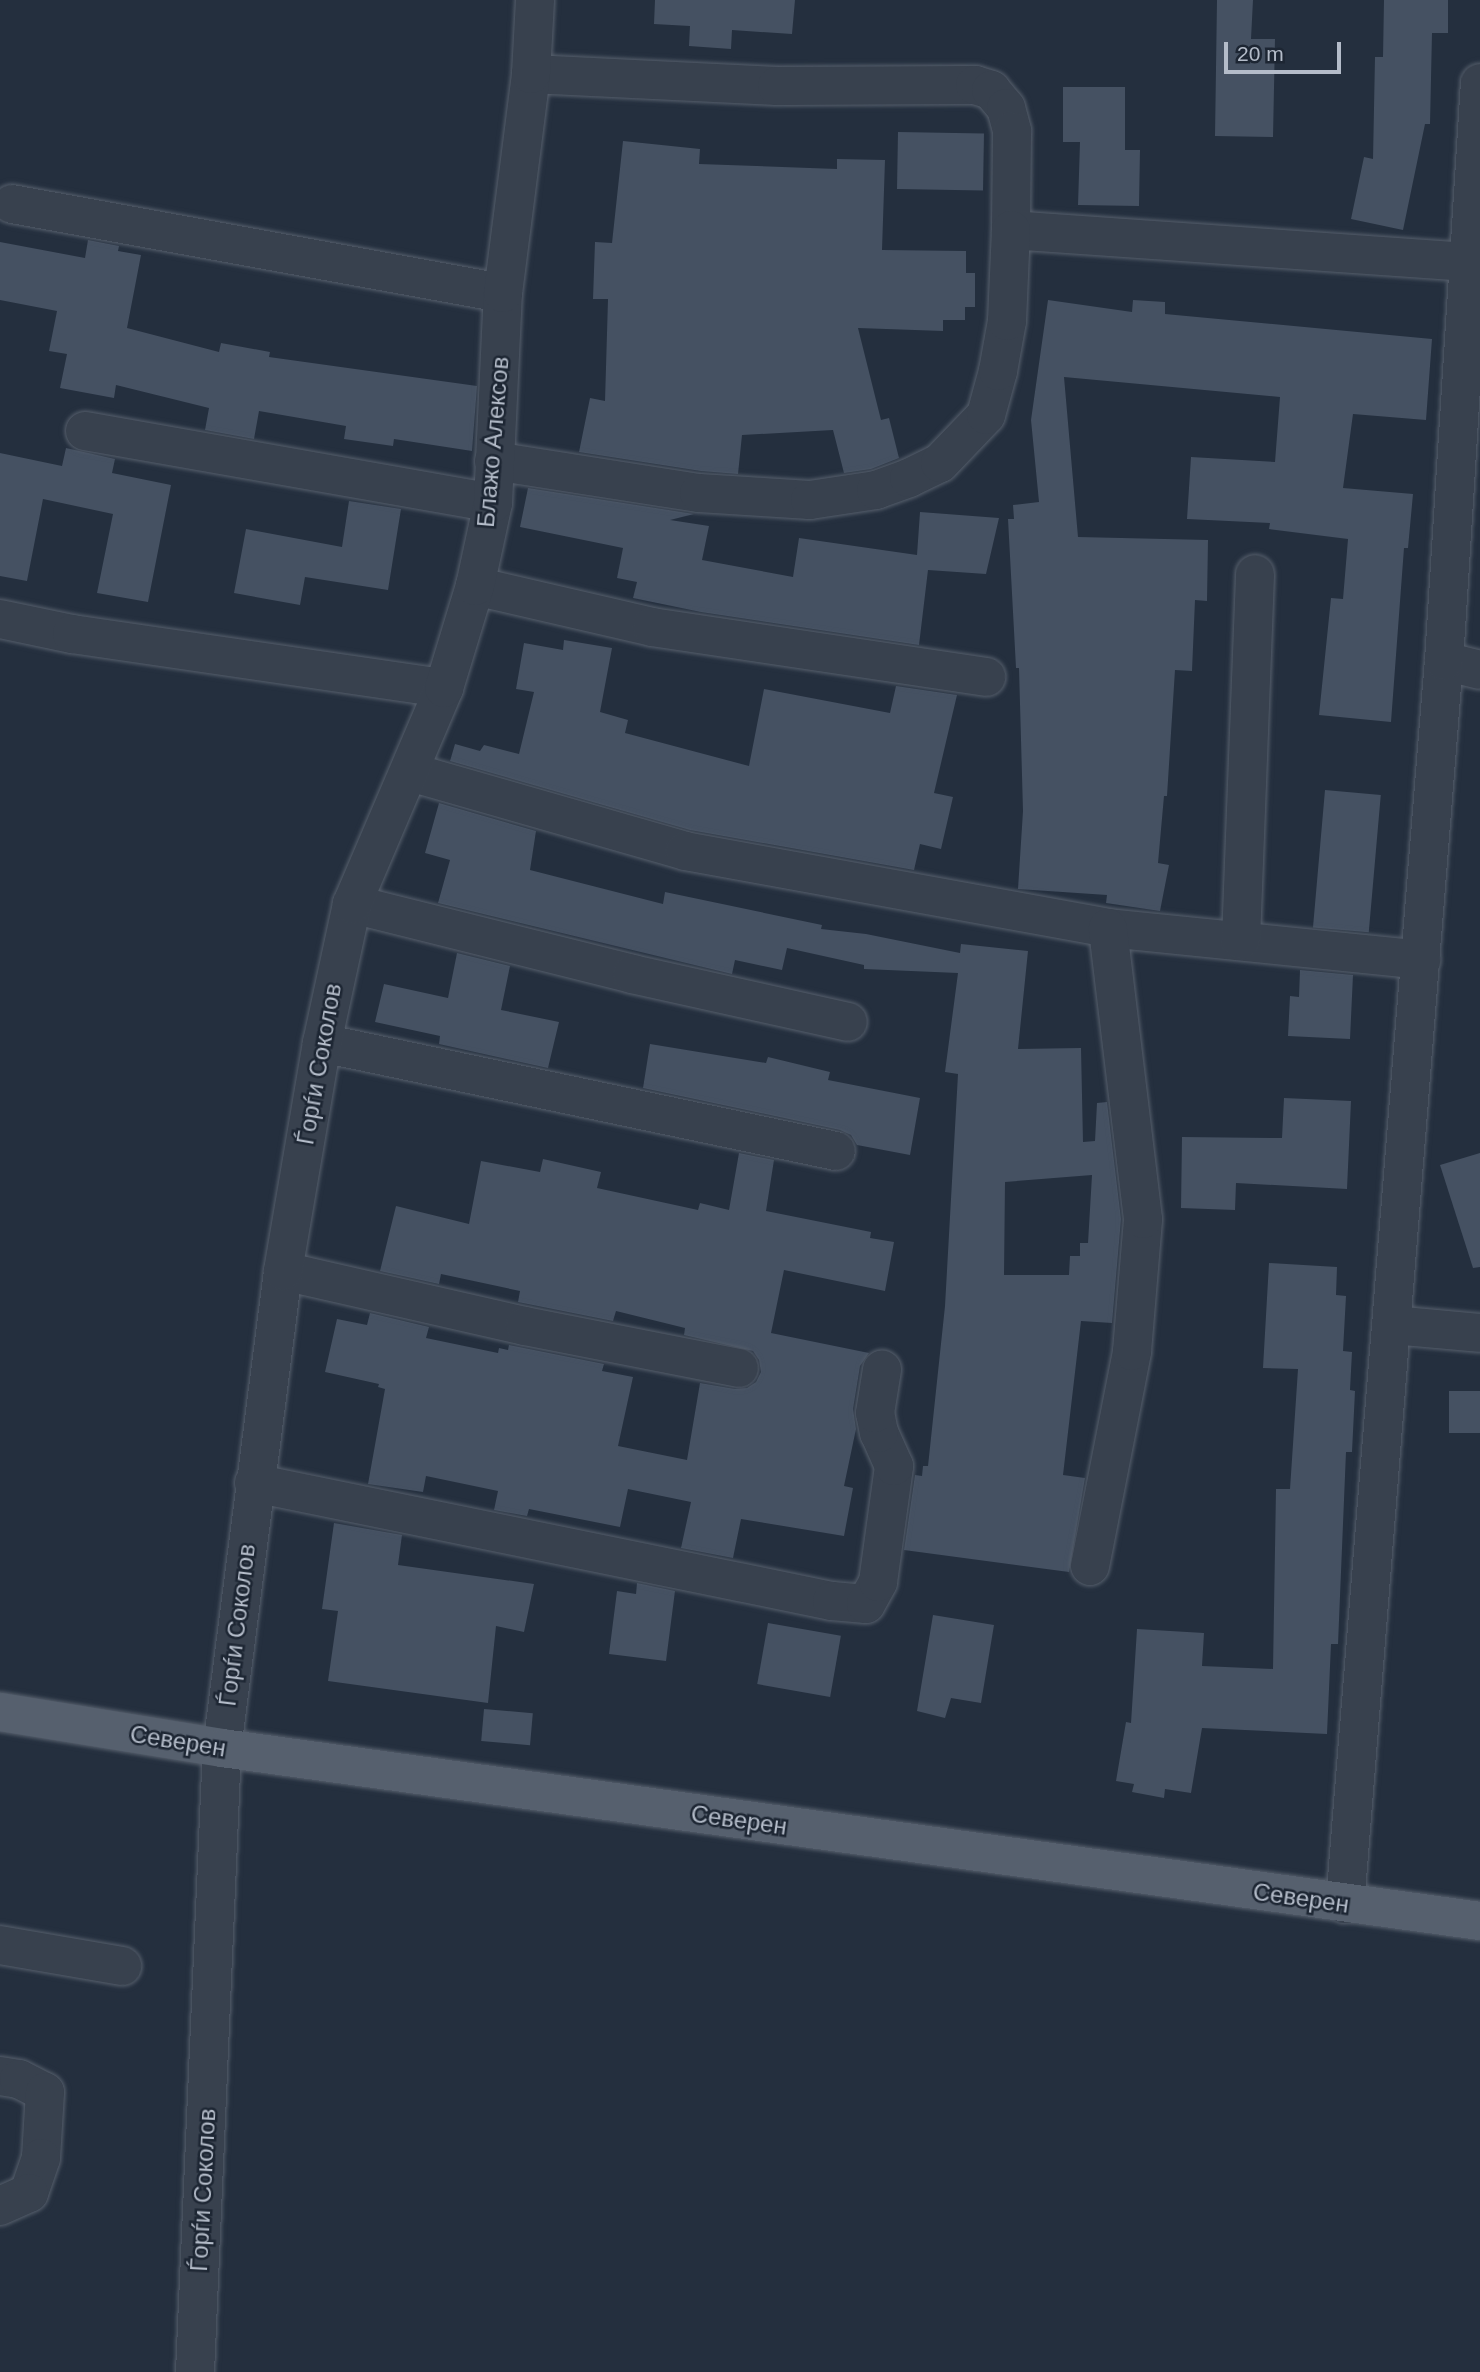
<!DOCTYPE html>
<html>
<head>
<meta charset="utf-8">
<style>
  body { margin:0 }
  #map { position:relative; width:1480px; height:2372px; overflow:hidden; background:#242f3e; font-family:Arial,sans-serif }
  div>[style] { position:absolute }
  .building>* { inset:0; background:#455162; transform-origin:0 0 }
  .roads { filter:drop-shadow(0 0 2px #565f6c) drop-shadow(0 0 2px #565f6c) }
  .minor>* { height:38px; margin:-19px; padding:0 19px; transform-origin:19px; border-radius:19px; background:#38414e }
  .major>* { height:38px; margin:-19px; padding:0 19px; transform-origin:19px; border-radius:19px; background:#56606e }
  span { translate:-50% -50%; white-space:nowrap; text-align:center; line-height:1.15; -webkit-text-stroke:5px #1d2633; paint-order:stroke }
  .street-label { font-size:24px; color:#b4bcc9 }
  .scale { position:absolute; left:1224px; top:42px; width:117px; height:32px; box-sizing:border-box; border:4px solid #b4bcc9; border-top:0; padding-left:9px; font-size:21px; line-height:24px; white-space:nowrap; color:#b4bcc9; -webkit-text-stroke:5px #1d2633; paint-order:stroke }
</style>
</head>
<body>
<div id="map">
  <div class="building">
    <i style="clip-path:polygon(655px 0,795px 0,792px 34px,732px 30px,731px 49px,689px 46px,690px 26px,654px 24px)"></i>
    <i style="clip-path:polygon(1217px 0,1253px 0,1251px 39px,1275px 39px,1273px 137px,1215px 136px)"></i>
    <i style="clip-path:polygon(1384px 0,1448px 0,1448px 33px,1432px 33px,1430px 124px,1425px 124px,1403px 230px,1351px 219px,1364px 157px,1373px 159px,1375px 57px,1383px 57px)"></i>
    <i style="clip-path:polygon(1063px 87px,1125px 87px,1125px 150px,1140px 150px,1139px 206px,1078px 205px,1080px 142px,1063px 142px)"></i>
    <i style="left:898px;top:132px;width:86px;height:57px;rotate:1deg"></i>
    <i style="clip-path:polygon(623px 141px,700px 149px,699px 164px,837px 169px,837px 159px,885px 160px,882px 250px,966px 251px,966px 273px,975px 273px,975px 307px,965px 307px,965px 320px,943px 320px,943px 331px,858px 328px,881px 420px,889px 418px,899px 458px,871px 469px,844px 473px,833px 430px,742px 435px,738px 474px,701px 471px,579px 452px,590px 398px,605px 401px,608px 299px,593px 299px,595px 242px,612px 243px)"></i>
    <i style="clip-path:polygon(88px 240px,119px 246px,118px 251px,141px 255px,127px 328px,219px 352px,221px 343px,270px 352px,269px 357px,477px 386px,472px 451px,394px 439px,393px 446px,344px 439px,346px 426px,259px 411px,254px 439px,205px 430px,209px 408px,116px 385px,114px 398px,60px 388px,67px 354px,49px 351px,57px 311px,0 300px,0 242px,85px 258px)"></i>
    <i style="clip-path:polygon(1048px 300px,1132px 312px,1133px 300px,1165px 302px,1165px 314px,1432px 339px,1426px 420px,1353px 414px,1343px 488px,1413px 494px,1408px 548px,1404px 548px,1391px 722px,1319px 715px,1331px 598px,1343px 599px,1348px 539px,1269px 529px,1270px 523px,1187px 519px,1191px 457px,1275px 462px,1280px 397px,1064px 377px,1078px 537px,1208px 540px,1207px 601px,1195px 600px,1192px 671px,1175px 670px,1167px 796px,1164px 796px,1158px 863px,1169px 865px,1160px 911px,1106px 903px,1107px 895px,1018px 889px,1023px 811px,1019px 668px,1016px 668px,1008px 519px,1014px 519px,1013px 505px,1039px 502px,1031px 420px)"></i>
    <i style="clip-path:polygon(66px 448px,115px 459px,112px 473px,171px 485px,148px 602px,97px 593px,113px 514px,43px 499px,27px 581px,0 576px,0 453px,62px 466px)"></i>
    <i style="clip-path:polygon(528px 488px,694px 514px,670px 520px,709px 526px,702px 560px,793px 577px,799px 538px,917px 555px,920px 512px,999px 518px,986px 574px,928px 570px,919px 645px,701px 612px,633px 598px,637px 582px,617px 578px,623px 548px,520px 527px)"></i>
    <i style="clip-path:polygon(349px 501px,401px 509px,388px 590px,305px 577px,300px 605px,234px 593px,246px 529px,342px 547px)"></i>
    <i style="clip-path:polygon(564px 640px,612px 648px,600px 712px,628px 720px,625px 733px,749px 766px,764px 689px,890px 713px,896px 686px,957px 695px,934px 793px,953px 797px,941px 849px,920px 844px,914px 870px,690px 830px,450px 761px,455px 744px,480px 751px,484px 745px,519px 754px,534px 692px,516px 689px,524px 643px,563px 650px)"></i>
    <i style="left:1325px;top:790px;width:56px;height:138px;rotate:5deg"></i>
    <i style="clip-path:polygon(evenodd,439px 803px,536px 831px,530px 870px,663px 904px,665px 892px,822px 925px,821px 929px,866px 934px,960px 953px,961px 944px,1028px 951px,1018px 1049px,1081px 1048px,1083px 1142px,1095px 1141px,1097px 1103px,1107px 1102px,1121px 1219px,1112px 1323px,1081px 1321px,1063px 1475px,1085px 1478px,1069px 1572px,904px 1550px,915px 1475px,922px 1476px,923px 1466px,928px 1466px,945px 1306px,958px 1074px,945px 1072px,958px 973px,864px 969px,864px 965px,787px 948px,782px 970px,735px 960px,732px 974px,438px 903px,450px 860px,425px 853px,439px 803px,1092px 1175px,1088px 1243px,1080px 1243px,1080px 1256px,1070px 1256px,1069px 1275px,1004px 1275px,1005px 1182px,1092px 1175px)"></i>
    <i style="clip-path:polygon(457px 953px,510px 966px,501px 1010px,559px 1022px,548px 1068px,439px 1044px,440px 1036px,375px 1022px,384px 984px,448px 998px)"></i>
    <i style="clip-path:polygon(1300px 970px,1353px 975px,1350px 1039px,1288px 1036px,1290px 996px,1299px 997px)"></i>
    <i style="clip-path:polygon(650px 1044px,766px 1063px,768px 1057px,830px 1072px,828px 1080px,920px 1098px,910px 1155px,857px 1145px,851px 1135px,840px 1130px,643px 1088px)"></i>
    <i style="clip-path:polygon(1284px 1098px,1351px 1101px,1347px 1189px,1236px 1183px,1235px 1210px,1181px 1208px,1182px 1137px,1282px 1138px)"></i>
    <i style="clip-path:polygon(739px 1153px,774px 1160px,766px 1211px,871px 1232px,870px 1238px,894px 1242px,885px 1291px,784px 1270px,771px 1333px,869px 1353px,860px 1366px,853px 1409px,856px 1429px,844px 1486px,853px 1488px,844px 1536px,741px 1519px,733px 1558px,681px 1548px,691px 1502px,628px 1489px,620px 1527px,529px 1509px,527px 1516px,494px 1510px,498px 1491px,426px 1476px,423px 1492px,368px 1484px,385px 1389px,378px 1387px,379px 1384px,325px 1372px,337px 1319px,367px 1325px,370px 1313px,429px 1327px,426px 1338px,498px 1353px,499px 1348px,508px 1350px,509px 1345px,604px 1364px,602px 1371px,633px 1377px,618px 1446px,687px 1460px,700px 1383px,735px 1389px,747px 1388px,756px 1382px,761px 1372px,759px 1360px,753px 1351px,684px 1335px,685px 1328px,616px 1311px,613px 1321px,518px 1302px,520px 1291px,441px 1274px,439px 1284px,380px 1271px,396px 1206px,469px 1224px,481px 1161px,540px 1172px,543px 1159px,601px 1172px,597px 1188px,698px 1210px,700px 1203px,729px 1210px)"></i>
    <i style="clip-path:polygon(1480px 1153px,1480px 1267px,1473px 1268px,1440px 1165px)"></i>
    <i style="clip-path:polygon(1269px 1263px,1337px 1267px,1336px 1295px,1346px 1296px,1343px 1351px,1352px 1352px,1350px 1390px,1355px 1391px,1352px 1452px,1346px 1452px,1338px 1644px,1331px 1644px,1327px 1734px,1202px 1728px,1191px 1793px,1165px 1789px,1164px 1798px,1132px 1792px,1134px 1784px,1116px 1781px,1126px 1722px,1131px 1723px,1137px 1629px,1204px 1633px,1202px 1666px,1273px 1669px,1276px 1489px,1290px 1489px,1298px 1369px,1263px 1368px)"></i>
    <i style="left:1449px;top:1391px;width:31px;height:42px"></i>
    <i style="clip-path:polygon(334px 1523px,402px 1535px,398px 1565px,534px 1584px,524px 1632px,496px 1626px,488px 1703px,328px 1681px,338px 1611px,322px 1609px)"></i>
    <i style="clip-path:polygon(637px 1583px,675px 1591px,666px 1661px,609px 1654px,617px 1591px,636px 1594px)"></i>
    <i style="clip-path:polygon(933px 1615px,994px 1625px,981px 1703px,951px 1698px,945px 1718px,917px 1711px)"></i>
    <i style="left:768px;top:1623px;width:74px;height:62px;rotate:10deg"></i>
    <i style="left:484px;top:1709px;width:49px;height:32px;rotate:5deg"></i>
  </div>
  <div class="roads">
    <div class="minor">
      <i style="left:531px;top:74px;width:246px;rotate:2.8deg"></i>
      <i style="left:777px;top:86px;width:198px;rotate:-0.3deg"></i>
      <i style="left:975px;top:85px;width:17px;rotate:17deg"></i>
      <i style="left:991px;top:90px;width:23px;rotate:50deg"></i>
      <i style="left:1006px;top:108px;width:24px;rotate:75deg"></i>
      <i style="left:1012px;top:131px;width:99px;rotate:90.6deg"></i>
      <i style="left:1011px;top:230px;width:457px;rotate:4deg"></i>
      <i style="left:12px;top:204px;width:499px;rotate:10.3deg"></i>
      <i style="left:85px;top:431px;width:414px;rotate:10deg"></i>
      <i style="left:494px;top:461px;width:207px;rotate:8.9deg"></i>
      <i style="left:699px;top:493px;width:111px;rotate:3.6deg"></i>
      <i style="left:810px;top:500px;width:67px;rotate:-8.6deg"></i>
      <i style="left:876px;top:490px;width:35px;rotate:-20deg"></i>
      <i style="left:909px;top:478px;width:34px;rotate:-26deg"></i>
      <i style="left:940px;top:463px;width:66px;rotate:-46.2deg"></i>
      <i style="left:986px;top:415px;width:46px;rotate:-74.7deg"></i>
      <i style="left:998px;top:371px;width:51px;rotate:-79.8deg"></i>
      <i style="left:1007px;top:321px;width:91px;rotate:-87.5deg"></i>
      <i style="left:475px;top:586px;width:182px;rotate:13deg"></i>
      <i style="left:652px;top:627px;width:338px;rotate:8.5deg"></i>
      <i style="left:0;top:619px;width:74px;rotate:11.8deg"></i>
      <i style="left:72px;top:634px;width:376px;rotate:8.3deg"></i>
      <i style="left:1444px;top:661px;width:37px;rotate:14deg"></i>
      <i style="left:410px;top:772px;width:286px;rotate:16deg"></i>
      <i style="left:685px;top:851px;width:430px;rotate:10.3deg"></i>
      <i style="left:1108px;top:928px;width:315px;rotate:5.8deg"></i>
      <i style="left:352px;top:904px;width:289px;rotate:14deg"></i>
      <i style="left:632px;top:974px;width:221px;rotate:12.5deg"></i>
      <i style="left:1241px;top:940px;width:366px;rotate:-87.8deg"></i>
      <i style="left:322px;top:1043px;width:525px;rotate:11.87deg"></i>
      <i style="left:283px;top:1271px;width:248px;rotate:12.8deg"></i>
      <i style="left:525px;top:1326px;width:218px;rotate:11.1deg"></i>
      <i style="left:1392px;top:1325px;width:88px;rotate:5.2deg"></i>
      <i style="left:254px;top:1483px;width:590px;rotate:11.54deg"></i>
      <i style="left:832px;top:1601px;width:34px;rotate:5deg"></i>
      <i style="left:866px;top:1604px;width:25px;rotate:-61deg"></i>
      <i style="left:878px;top:1582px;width:117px;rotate:-82.1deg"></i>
      <i style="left:894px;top:1466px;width:36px;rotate:-114deg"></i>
      <i style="left:879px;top:1433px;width:20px;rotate:-101deg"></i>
      <i style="left:875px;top:1413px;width:44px;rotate:-80.8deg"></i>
      <i style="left:1090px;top:1566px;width:219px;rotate:-78.9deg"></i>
      <i style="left:1132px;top:1351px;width:132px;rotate:-85.2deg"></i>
      <i style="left:1143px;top:1219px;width:293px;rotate:-96.9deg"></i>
      <i style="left:1345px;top:1904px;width:1247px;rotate:-85.45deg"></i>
      <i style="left:1444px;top:661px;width:579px;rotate:-86.44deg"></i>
      <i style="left:0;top:1945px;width:124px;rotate:9.8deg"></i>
      <i style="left:0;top:2076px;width:19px;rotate:9deg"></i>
      <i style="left:19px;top:2079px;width:29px;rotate:27deg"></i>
      <i style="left:45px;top:2092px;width:66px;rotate:93.5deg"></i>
      <i style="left:41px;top:2158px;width:37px;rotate:109deg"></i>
      <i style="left:29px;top:2193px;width:32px;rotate:156deg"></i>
      <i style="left:195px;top:2372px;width:625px;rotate:-87.52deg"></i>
      <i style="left:222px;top:1748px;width:481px;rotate:-82.7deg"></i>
      <i style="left:283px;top:1271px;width:231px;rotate:-80.3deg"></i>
      <i style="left:322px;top:1043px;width:142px;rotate:-77.8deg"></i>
      <i style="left:352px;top:904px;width:235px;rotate:-66.9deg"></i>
      <i style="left:444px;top:688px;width:107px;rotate:-73.1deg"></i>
      <i style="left:475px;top:586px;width:85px;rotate:-77.8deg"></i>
      <i style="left:493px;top:503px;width:210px;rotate:-87.3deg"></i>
      <i style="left:503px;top:293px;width:221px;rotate:-82.7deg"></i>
      <i style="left:531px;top:74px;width:74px;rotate:-86.9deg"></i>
    </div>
    <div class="major">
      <i style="left:0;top:1712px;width:225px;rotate:9.2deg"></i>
      <i style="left:222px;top:1748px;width:1270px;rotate:7.83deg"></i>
    </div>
  </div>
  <div class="street-label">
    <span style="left:493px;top:442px;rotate:-85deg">Блажо Алексов</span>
    <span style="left:319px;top:1064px;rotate:-80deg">Ѓорѓи Соколов</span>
    <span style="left:237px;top:1625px;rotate:-83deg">Ѓорѓи Соколов</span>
    <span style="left:178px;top:1741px;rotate:9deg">Северен</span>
    <span style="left:739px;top:1820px;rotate:8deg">Северен</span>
    <span style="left:1301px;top:1898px;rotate:8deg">Северен</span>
    <span style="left:203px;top:2190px;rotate:-87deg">Ѓорѓи Соколов</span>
  </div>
  <div class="scale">20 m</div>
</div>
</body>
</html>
